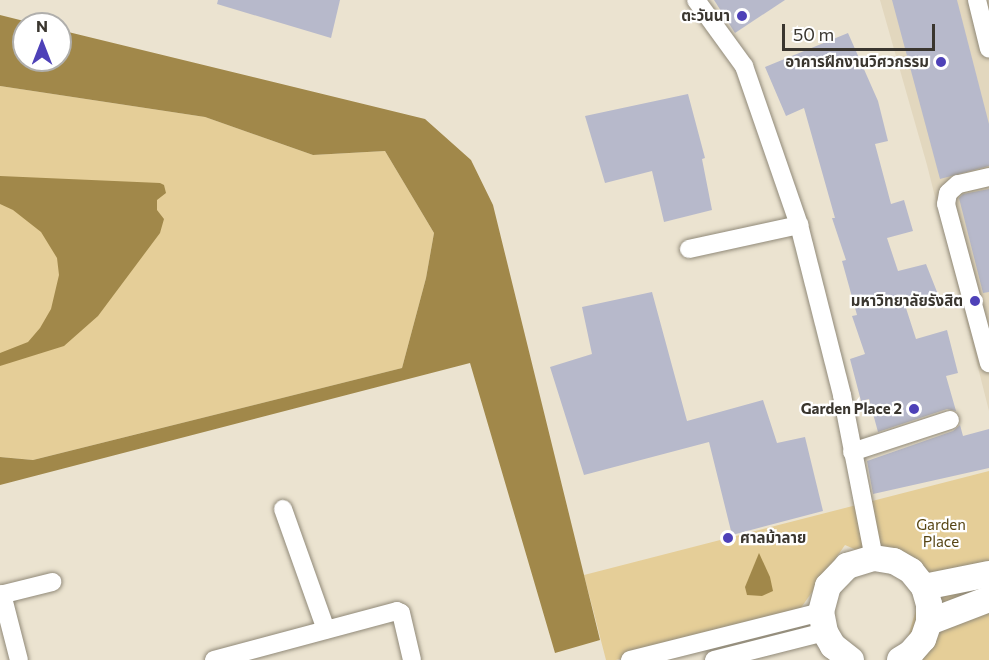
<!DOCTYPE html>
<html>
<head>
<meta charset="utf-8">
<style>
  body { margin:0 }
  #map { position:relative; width:989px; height:660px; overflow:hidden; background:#ebe3d0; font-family:Commissioner,"Noto Sans Thai",sans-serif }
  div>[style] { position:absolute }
  .built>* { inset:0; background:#e2d7be }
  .green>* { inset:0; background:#e5ce98 }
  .water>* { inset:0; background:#a1884a }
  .building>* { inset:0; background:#b7b9cb }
  .roads { filter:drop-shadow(0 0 2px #908978) drop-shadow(0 0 2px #908978) }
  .street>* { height:18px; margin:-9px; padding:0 9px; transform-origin:9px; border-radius:9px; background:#fff }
  .secondary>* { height:26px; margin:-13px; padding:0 13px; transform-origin:13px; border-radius:13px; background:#fff }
  .dots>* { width:16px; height:16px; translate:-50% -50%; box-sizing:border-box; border:3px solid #fff; border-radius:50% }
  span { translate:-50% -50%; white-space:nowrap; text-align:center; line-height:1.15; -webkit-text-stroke:4.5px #fff; paint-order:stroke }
  .poi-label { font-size:15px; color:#3a362f; font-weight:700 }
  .right { translate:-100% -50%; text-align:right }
  .left { translate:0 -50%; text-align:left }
  .park-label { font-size:15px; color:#574514 }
  .north { position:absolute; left:12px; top:12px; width:60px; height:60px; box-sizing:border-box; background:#fff; border:2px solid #b0afac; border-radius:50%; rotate:0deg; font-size:16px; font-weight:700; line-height:24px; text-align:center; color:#3a362f }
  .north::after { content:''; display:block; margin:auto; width:21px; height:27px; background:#4e41b8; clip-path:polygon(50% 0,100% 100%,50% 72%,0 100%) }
  .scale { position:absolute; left:782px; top:24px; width:153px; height:27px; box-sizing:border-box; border:3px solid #3a362f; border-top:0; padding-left:8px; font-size:18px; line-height:21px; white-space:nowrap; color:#3a362f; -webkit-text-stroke:4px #fff; paint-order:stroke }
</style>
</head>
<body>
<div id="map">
  <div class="built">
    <i style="clip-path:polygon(880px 0,989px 0,989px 411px,927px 165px)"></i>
  </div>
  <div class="green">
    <i style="clip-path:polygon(0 86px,205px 117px,313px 155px,385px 151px,434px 233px,426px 278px,402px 368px,33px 460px,0 457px)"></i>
    <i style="clip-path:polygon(989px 471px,989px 660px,901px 660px,925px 580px,845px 545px,798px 612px,616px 660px,606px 660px,584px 575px)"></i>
  </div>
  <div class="water">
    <i style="clip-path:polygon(0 15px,36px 24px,24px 24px,24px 60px,60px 60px,60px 30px,425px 119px,471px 160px,493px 205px,600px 640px,555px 653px,470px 363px,0 485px,0 457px,33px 460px,402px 368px,426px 278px,434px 233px,385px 151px,313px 155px,205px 117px,0 86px)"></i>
    <i style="clip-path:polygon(0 176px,160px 183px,164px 185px,166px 193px,157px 200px,157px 210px,164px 219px,160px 233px,98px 316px,64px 346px,0 366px,0 353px,28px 342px,40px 328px,51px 309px,59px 275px,57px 258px,41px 232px,13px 210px,0 204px)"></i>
    <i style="clip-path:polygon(759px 553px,770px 577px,773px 591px,762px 596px,747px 595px,745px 587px)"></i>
  </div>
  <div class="building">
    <i style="clip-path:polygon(218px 0,340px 0,331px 38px,217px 4px)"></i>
    <i style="clip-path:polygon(714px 0,785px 0,735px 33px)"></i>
    <i style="clip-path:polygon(892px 0,957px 0,989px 124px,989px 166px,940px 179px)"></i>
    <i style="clip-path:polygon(848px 33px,878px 101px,888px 141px,875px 144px,891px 204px,904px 200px,913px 231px,887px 238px,898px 271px,926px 264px,939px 297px,905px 305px,916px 339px,947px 330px,958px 373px,946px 376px,956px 411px,947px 409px,878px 432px,869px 399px,861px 401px,850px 359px,865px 354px,852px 316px,857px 315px,842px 261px,846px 260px,832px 218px,835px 218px,804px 108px,786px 116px,765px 67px)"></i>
    <i style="clip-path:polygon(688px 94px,705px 158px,702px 159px,712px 210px,664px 222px,652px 171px,605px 183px,585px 116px)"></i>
    <i style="clip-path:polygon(989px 189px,989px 292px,983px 293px,959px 198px,963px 194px)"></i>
    <i style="clip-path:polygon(652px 292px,687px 421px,763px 400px,777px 443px,805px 437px,823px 511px,732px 535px,709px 442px,584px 475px,550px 367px,592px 354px,582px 307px)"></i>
    <i style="clip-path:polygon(960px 425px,963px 436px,989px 429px,989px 468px,873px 494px,867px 461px,953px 431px)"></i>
  </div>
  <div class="roads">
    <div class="street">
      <i style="left:696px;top:0;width:82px;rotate:54deg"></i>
      <i style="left:744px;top:66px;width:168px;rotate:70.9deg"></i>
      <i style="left:799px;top:225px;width:175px;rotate:75.8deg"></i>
      <i style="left:842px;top:395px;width:166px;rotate:78.9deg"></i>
      <i style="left:977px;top:0;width:50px;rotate:76.2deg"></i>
      <i style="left:989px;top:177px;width:32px;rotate:167deg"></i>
      <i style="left:958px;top:184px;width:13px;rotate:138deg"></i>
      <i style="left:948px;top:193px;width:11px;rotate:100deg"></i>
      <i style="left:946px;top:204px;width:165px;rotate:74.9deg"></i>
      <i style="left:689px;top:249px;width:113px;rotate:-12.3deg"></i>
      <i style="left:852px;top:452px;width:103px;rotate:-18.1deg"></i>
      <i style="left:283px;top:509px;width:128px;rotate:70.4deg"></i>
      <i style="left:2px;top:594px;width:68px;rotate:75.6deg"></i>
      <i style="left:0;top:595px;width:54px;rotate:-14deg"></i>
      <i style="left:214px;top:660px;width:189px;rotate:-15deg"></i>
      <i style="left:397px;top:611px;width:4px;rotate:27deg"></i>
      <i style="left:401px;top:613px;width:48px;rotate:76.8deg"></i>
      <i style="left:630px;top:660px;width:197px;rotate:-14.1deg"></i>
      <i style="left:714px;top:660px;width:114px;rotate:-14.2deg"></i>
    </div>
    <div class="secondary">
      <i style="left:924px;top:587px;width:66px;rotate:-11.3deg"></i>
      <i style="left:929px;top:622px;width:64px;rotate:-21deg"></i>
      <i style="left:851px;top:660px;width:23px;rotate:-142deg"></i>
      <i style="left:833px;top:646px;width:16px;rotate:-120deg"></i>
      <i style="left:825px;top:632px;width:20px;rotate:-101deg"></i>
      <i style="left:821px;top:612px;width:27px;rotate:-75deg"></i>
      <i style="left:828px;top:586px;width:28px;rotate:-46deg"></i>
      <i style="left:847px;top:566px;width:28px;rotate:-17deg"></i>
      <i style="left:874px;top:558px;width:20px;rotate:9deg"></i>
      <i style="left:894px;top:561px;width:20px;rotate:30deg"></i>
      <i style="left:911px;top:571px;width:21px;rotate:51deg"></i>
      <i style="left:924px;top:587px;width:18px;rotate:74deg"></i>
      <i style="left:929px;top:604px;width:18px;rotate:90deg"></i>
      <i style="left:929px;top:622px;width:18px;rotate:109deg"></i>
      <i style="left:923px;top:639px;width:18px;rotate:131deg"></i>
      <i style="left:911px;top:653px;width:13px;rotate:148deg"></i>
    </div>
  </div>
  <div class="dots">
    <i style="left:742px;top:16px;background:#4e41b8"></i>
    <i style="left:941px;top:62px;background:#4e41b8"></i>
    <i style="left:975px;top:301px;background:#4e41b8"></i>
    <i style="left:914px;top:409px;background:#4e41b8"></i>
    <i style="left:728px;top:538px;background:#4e41b8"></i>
  </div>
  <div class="poi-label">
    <span class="right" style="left:730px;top:16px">ตะวันนา</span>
    <span class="right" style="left:929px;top:62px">อาคารฝึกงานวิศวกรรม</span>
    <span class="right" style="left:963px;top:301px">มหาวิทยาลัยรังสิต</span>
    <span class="right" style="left:902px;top:409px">Garden Place 2</span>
    <span class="left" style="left:740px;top:538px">ศาลม้าลาย</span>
  </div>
  <div class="park-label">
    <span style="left:941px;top:533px">Garden<br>Place</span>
  </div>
  <div class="north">N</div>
  <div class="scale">50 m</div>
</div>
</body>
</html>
